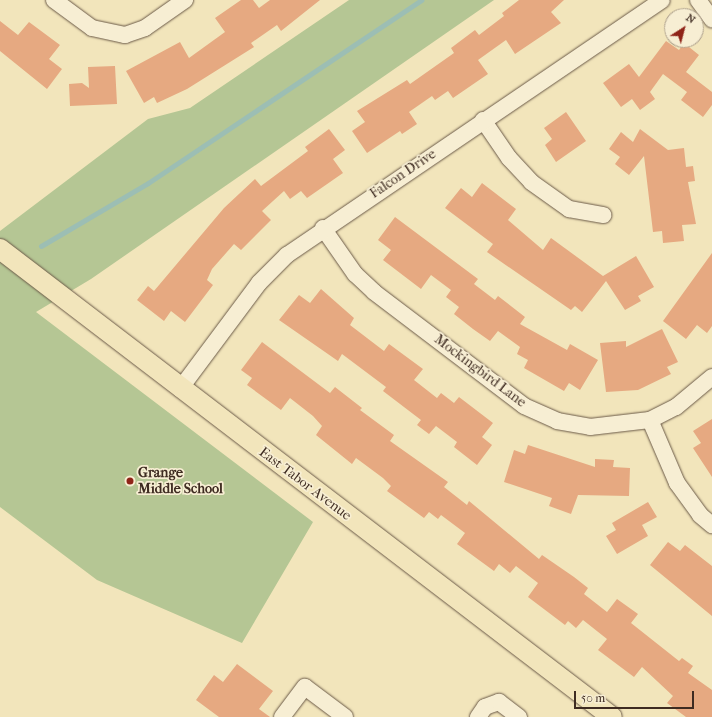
<!DOCTYPE html>
<html>
<head>
<meta charset="utf-8">
<style>
  body { margin:0 }
  #map { position:relative; width:712px; height:717px; overflow:hidden; background:#f2e5bb; font-family:"IM FELL French Canon",serif }
  div>[style] { position:absolute }
  .green>* { inset:0; background:#b5c694 }
  .stream>* { height:5px; margin:-2.5px; padding:0 2.5px; transform-origin:2.5px; border-radius:2.5px; background:#9cbeb4 }
  .building>* { inset:0; background:#e6a981 }
  .roads { filter:drop-shadow(0 0 1px #6b5a48) drop-shadow(0 0 1px #6b5a48) }
  .minor>* { height:16px; margin:-8px; padding:0 8px; transform-origin:8px; border-radius:8px; background:#f7eed3 }
  .major>* { height:20px; margin:-10px; padding:0 10px; transform-origin:10px; border-radius:10px; background:#f2e5bb }
  .dots>* { width:11px; height:11px; translate:-50% -50%; box-sizing:border-box; border:2px solid #f7eed3; border-radius:50% }
  span { translate:-50% -50%; white-space:nowrap; text-align:center; line-height:1.15; -webkit-text-stroke:3.5px #f7eed3; paint-order:stroke }
  .street-label { font-size:14px; color:#3e2b21 }
  .poi-label { font-size:14px; color:#3e2b21; font-weight:700 }
  .left { translate:0 -50%; text-align:left }
  .north { position:absolute; left:664px; top:8px; width:40px; height:40px; box-sizing:border-box; background:#f7eed3; border:1px solid #ada08c; border-radius:50%; rotate:36deg; font-size:11px; font-weight:700; line-height:16px; text-align:center; color:#3e2b21 }
  .north::after { content:''; display:block; margin:auto; width:14px; height:18px; background:#8f2418; clip-path:polygon(50% 0,100% 100%,50% 72%,0 100%) }
  .scale { position:absolute; left:574px; top:691px; width:120px; height:18px; box-sizing:border-box; border:2px solid #3e2b21; border-top:0; padding-left:5px; font-size:12px; line-height:14px; white-space:nowrap; color:#3e2b21; -webkit-text-stroke:3px #f7eed3; paint-order:stroke }
</style>
</head>
<body>
<div id="map">
  <div class="green">
    <i style="clip-path:polygon(349px 0,494px 0,91px 279px,36px 312px,313px 522px,242px 643px,97px 580px,0 507px,0 231px,148px 119px,190px 108px)"></i>
  </div>
  <div class="stream">
    <i style="left:41px;top:246px;width:124px;rotate:-30.5deg"></i>
    <i style="left:148px;top:183px;width:329px;rotate:-33.8deg"></i>
  </div>
  <div class="building">
    <i style="clip-path:polygon(241px 0,253px 0,259px 8px,270px 0,320px 0,281px 31px,277px 25px,251px 43px,254px 47px,187px 89px,157px 103px,154px 97px,144px 103px,126px 71px,180px 42px,189px 58px,225px 32px,215px 18px)"></i>
    <i style="clip-path:polygon(519px 0,564px 0,551px 12px,561px 23px,515px 54px,506px 40px,478px 60px,488px 74px,453px 98px,448px 91px,435px 100px,432px 96px,409px 112px,417px 124px,402px 134px,400px 131px,367px 153px,352px 131px,365px 122px,357px 111px,407px 80px,410px 84px,454px 53px,451px 48px,475px 30px,479px 35px,504px 16px,502px 13px)"></i>
    <i style="clip-path:polygon(0 21px,18px 35px,29px 22px,60px 45px,49px 59px,62px 69px,47px 89px,0 51px)"></i>
    <i style="clip-path:polygon(666px 41px,679px 50px,684px 43px,699px 55px,686px 72px,712px 92px,712px 105px,703px 117px,681px 100px,687px 92px,663px 74px,650px 92px,655px 99px,640px 110px,632px 99px,621px 107px,603px 83px,629px 64px,639px 77px)"></i>
    <i style="clip-path:polygon(115px 66px,117px 104px,70px 106px,69px 84px,82px 83px,89px 88px,88px 67px)"></i>
    <i style="clip-path:polygon(566px 112px,586px 141px,556px 162px,545px 145px,552px 139px,544px 128px)"></i>
    <i style="clip-path:polygon(329px 129px,345px 150px,333px 159px,343px 173px,307px 198px,301px 191px,290px 199px,284px 191px,262px 211px,271px 220px,241px 250px,234px 244px,212px 269px,207px 280px,213px 285px,185px 322px,171px 311px,164px 321px,137px 300px,148px 286px,154px 291px,224px 208px,255px 179px,261px 186px,308px 151px,305px 147px)"></i>
    <i style="clip-path:polygon(640px 129px,668px 150px,684px 148px,686px 167px,693px 166px,695px 181px,688px 182px,696px 224px,682px 225px,684px 241px,663px 243px,662px 231px,653px 232px,644px 156px,629px 175px,615px 164px,620px 157px,609px 149px,621px 132px,633px 142px)"></i>
    <i style="clip-path:polygon(482px 183px,516px 209px,508px 220px,543px 250px,551px 238px,603px 276px,636px 256px,654px 287px,638px 296px,641px 301px,625px 310px,606px 281px,582px 312px,575px 306px,571px 310px,487px 252px,493px 244px,445px 208px,461px 188px,472px 197px)"></i>
    <i style="clip-path:polygon(395px 217px,478px 279px,474px 284px,495px 300px,498px 296px,525px 317px,520px 324px,567px 350px,570px 344px,598px 360px,580px 390px,569px 383px,564px 391px,524px 368px,528px 360px,517px 354px,520px 347px,498px 331px,490px 341px,473px 329px,454px 314px,459px 307px,446px 297px,451px 290px,431px 275px,421px 289px,383px 260px,391px 250px,378px 240px)"></i>
    <i style="clip-path:polygon(712px 253px,712px 326px,707px 333px,697px 325px,686px 339px,663px 321px)"></i>
    <i style="clip-path:polygon(321px 289px,354px 318px,350px 325px,384px 351px,389px 344px,423px 369px,414px 380px,437px 398px,441px 393px,454px 403px,459px 397px,493px 423px,482px 437px,492px 445px,477px 465px,454px 447px,457px 442px,436px 426px,429px 434px,417px 425px,421px 420px,383px 391px,386px 387px,342px 354px,338px 361px,279px 320px,299px 295px,310px 303px)"></i>
    <i style="clip-path:polygon(662px 329px,678px 362px,667px 367px,671px 374px,638px 390px,606px 392px,600px 343px,626px 341px,626px 347px)"></i>
    <i style="clip-path:polygon(262px 342px,330px 393px,335px 387px,362px 408px,360px 410px,394px 435px,390px 441px,448px 482px,444px 487px,467px 505px,469px 501px,539px 559px,542px 555px,574px 577px,588px 588px,584px 594px,607px 612px,617px 599px,638px 614px,631px 623px,679px 661px,682px 658px,693px 666px,688px 673px,712px 690px,712px 717px,686px 717px,667px 703px,673px 696px,642px 667px,634px 677px,598px 650px,607px 639px,583px 620px,576px 628px,568px 621px,565px 625px,528px 597px,538px 583px,516px 566px,510px 573px,499px 564px,494px 571px,457px 544px,465px 533px,441px 515px,438px 519px,429px 512px,424px 518px,387px 491px,391px 486px,383px 478px,356px 458px,352px 464px,316px 435px,322px 426px,313px 416px,290px 398px,281px 410px,247px 385px,252px 378px,241px 370px)"></i>
    <i style="clip-path:polygon(712px 419px,712px 477px,693px 448px,701px 443px,693px 431px)"></i>
    <i style="clip-path:polygon(528px 445px,595px 467px,595px 459px,614px 460px,613px 467px,630px 468px,629px 496px,578px 495px,571px 514px,549px 506px,552px 498px,504px 482px,514px 450px,525px 454px)"></i>
    <i style="clip-path:polygon(648px 502px,657px 517px,642px 525px,648px 536px,617px 554px,606px 536px,616px 530px,612px 523px)"></i>
    <i style="clip-path:polygon(668px 542px,680px 551px,685px 545px,712px 566px,712px 616px,650px 565px)"></i>
    <i style="clip-path:polygon(237px 664px,273px 691px,259px 709px,270px 717px,219px 717px,196px 700px,214px 675px,223px 682px)"></i>
  </div>
  <div class="roads">
    <div class="minor">
      <i style="left:54px;top:0;width:47px;rotate:36.4deg"></i>
      <i style="left:92px;top:28px;width:34px;rotate:12deg"></i>
      <i style="left:125px;top:35px;width:21px;rotate:-19deg"></i>
      <i style="left:145px;top:28px;width:49px;rotate:-35deg"></i>
      <i style="left:698px;top:0;width:24px;rotate:54deg"></i>
      <i style="left:483px;top:120px;width:46px;rotate:55.6deg"></i>
      <i style="left:509px;top:158px;width:33px;rotate:47deg"></i>
      <i style="left:531px;top:182px;width:47px;rotate:35.4deg"></i>
      <i style="left:569px;top:209px;width:35px;rotate:10deg"></i>
      <i style="left:323px;top:228px;width:56px;rotate:55.2deg"></i>
      <i style="left:355px;top:274px;width:26px;rotate:43deg"></i>
      <i style="left:374px;top:292px;width:188px;rotate:37.2deg"></i>
      <i style="left:524px;top:406px;width:36px;rotate:24deg"></i>
      <i style="left:557px;top:421px;width:34px;rotate:10deg"></i>
      <i style="left:590px;top:427px;width:60px;rotate:-6.7deg"></i>
      <i style="left:650px;top:420px;width:29px;rotate:-27deg"></i>
      <i style="left:676px;top:407px;width:47px;rotate:-39.8deg"></i>
      <i style="left:180px;top:389px;width:132px;rotate:-53.3deg"></i>
      <i style="left:259px;top:283px;width:40px;rotate:-45deg"></i>
      <i style="left:287px;top:255px;width:453px;rotate:-34.2deg"></i>
      <i style="left:650px;top:420px;width:69px;rotate:66.8deg"></i>
      <i style="left:677px;top:483px;width:39px;rotate:54deg"></i>
      <i style="left:700px;top:515px;width:16px;rotate:40deg"></i>
      <i style="left:282px;top:717px;width:38px;rotate:-53deg"></i>
      <i style="left:305px;top:687px;width:50px;rotate:36.9deg"></i>
      <i style="left:478px;top:717px;width:12px;rotate:-55deg"></i>
      <i style="left:485px;top:707px;width:15px;rotate:-20deg"></i>
      <i style="left:499px;top:702px;width:25px;rotate:37deg"></i>
    </div>
    <div class="major">
      <i style="left:0;top:249px;width:770px;rotate:37.41deg"></i>
    </div>
  </div>
  <div class="dots">
    <i style="left:130px;top:481px;background:#8f2418"></i>
  </div>
  <div class="street-label">
    <span style="left:403px;top:174px;rotate:-34deg">Falcon Drive</span>
    <span style="left:480px;top:371px;rotate:37deg">Mockingbird Lane</span>
    <span style="left:305px;top:484px;rotate:37deg">East Tabor Avenue</span>
  </div>
  <div class="poi-label">
    <span class="left" style="left:138px;top:481px">Grange<br>Middle School</span>
  </div>
  <div class="north">N</div>
  <div class="scale">50 m</div>
</div>
</body>
</html>
